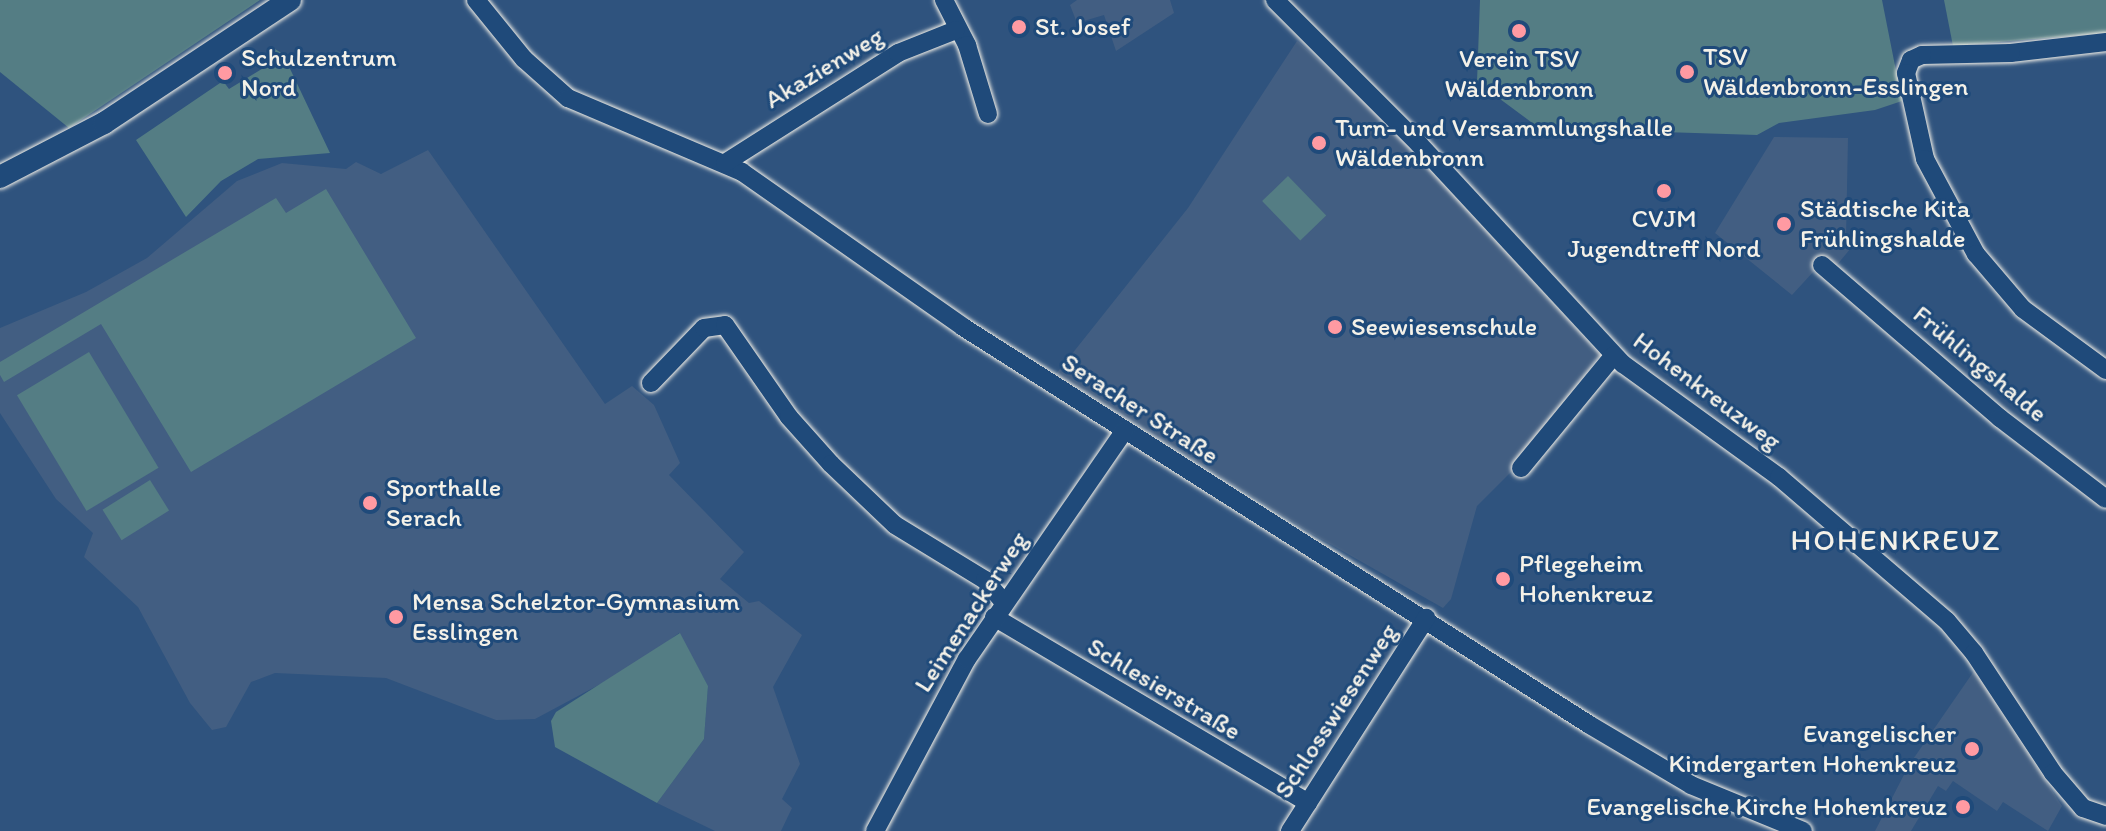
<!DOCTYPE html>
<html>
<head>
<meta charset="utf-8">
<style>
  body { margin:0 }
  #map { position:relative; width:2106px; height:831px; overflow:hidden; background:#2f537e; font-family:Itim,sans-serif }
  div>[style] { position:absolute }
  .built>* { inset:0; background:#425e82 }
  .green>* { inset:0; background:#547d84; transform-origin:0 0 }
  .roads { filter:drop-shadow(0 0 2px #f4f1e8) drop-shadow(0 0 2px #f4f1e8) }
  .minor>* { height:18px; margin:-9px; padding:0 9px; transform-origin:9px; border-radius:9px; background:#1f4a7a }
  .tertiary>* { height:22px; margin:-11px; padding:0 11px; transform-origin:11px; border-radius:11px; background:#1f4a7a }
  .dots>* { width:22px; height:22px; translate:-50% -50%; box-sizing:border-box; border:4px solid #1f4a7a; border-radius:50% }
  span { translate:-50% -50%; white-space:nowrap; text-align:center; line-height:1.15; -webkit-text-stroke:6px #1f4a7a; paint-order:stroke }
  .poi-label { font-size:26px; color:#f4f1e8 }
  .left { translate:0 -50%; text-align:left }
  .right { translate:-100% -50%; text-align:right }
  .street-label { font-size:26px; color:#f4f1e8 }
  .quarter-label { font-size:30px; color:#f4f1e8; letter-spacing:2px }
</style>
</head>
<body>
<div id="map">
  <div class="built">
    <i style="clip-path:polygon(1077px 0,1170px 0,1174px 13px,1116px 51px,1104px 15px,1077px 23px,1070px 5px)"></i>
    <i style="clip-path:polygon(1297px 41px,1399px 133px,1600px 355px,1515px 468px,1477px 506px,1451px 599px,1443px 608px,1309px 532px,1056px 374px,1188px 208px)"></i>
    <i style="clip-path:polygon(1774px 137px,1848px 138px,1846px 239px,1851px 248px,1836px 266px,1826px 258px,1792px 295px,1715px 233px)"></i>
    <i style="clip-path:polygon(428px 150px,605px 404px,632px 386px,654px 405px,680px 463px,669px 475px,744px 552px,720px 579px,749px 603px,759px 601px,802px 635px,773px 687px,800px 764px,782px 799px,792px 808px,781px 831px,715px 831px,657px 803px,704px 739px,708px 686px,679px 633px,636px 665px,535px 719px,496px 720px,386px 678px,275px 673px,251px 682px,226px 727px,212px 730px,190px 703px,138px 607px,84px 557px,93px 533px,56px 499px,0 413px,0 328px,86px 292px,147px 258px,237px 181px,282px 163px,346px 169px,356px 162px,381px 174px)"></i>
    <i style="clip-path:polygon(1974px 671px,2062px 806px,2048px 831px,2003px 802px,1997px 811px,1953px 781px,1946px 791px,1938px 786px,1911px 831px,1875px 831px,1909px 765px)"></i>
  </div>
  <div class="green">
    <i style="clip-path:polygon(0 0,260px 0,69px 128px,0 72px)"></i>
    <i style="clip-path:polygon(1480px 0,1882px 0,1902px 101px,1875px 110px,1779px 123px,1757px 135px,1539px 128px,1477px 82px)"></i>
    <i style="clip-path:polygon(1944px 0,2106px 0,2106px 33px,1953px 46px)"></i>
    <i style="clip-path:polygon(275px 49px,283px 54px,330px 153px,258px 159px,221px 181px,186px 217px,136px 140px,223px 81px,229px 89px,265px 67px,264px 55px)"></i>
    <i style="left:1288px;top:176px;width:55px;height:36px;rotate:46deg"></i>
    <i style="clip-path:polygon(326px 189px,416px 338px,191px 472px,101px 324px,4px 382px,0 375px,0 362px,276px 198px,286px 213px)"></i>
    <i style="left:89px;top:352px;width:135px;height:84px;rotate:59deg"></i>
    <i style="left:150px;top:480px;width:36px;height:56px;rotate:58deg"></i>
    <i style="clip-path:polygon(680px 633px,708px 686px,704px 739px,657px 803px,555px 747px,551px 721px,556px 712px)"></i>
  </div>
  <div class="roads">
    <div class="minor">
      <i style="left:476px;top:0;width:76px;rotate:50.9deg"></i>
      <i style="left:524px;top:59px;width:59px;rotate:41.6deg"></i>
      <i style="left:568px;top:98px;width:189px;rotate:23deg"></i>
      <i style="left:742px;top:172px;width:270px;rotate:35deg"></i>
      <i style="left:963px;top:327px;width:743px;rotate:32.41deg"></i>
      <i style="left:1590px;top:725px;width:117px;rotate:30.7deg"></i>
      <i style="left:1691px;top:785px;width:121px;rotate:22.3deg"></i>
      <i style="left:944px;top:0;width:51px;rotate:62.9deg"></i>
      <i style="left:967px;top:45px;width:72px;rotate:73.1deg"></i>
      <i style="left:1275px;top:0;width:204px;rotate:45deg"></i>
      <i style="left:1419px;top:144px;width:300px;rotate:47.2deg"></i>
      <i style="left:1623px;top:364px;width:193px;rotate:35.9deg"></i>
      <i style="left:1779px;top:477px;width:221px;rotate:40.6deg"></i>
      <i style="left:1947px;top:621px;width:42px;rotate:49.8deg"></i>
      <i style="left:1974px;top:653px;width:144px;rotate:56.6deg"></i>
      <i style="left:2053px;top:773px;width:46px;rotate:49.4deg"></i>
      <i style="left:2083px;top:808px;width:24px;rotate:19deg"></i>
      <i style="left:2106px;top:42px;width:96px;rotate:173.4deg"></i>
      <i style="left:2011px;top:53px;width:89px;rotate:178.7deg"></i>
      <i style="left:1922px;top:55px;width:12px;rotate:156deg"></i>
      <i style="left:1911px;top:60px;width:14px;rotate:111deg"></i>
      <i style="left:1906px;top:73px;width:88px;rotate:77.5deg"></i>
      <i style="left:1925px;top:159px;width:108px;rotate:61.8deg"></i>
      <i style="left:1976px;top:254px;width:72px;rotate:49.5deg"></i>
      <i style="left:2023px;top:309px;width:103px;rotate:36.3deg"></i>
      <i style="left:725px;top:163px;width:205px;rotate:-32.4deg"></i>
      <i style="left:898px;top:53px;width:62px;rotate:-21.6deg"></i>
      <i style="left:1822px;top:265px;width:235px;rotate:40.7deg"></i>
      <i style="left:2000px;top:418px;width:133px;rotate:37.4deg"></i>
      <i style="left:651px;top:383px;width:76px;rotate:-46.1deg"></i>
      <i style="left:704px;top:328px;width:21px;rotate:-8deg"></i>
      <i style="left:725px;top:325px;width:112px;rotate:55.2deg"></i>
      <i style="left:789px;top:417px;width:63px;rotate:48.2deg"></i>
      <i style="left:831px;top:464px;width:88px;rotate:43.6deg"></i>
      <i style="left:895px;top:525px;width:105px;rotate:31.4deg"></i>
      <i style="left:985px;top:580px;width:30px;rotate:50deg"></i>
      <i style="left:1521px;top:468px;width:146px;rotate:-50.5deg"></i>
      <i style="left:994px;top:617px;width:365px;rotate:30.6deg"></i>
      <i style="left:875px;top:831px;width:195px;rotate:-61.9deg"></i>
      <i style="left:967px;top:659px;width:278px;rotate:-55.4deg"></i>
      <i style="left:1290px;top:831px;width:253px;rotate:-57.4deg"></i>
    </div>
    <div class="tertiary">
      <i style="left:0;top:177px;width:117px;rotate:-27.4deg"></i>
      <i style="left:104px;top:123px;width:223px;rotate:-33.5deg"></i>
    </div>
  </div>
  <div class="dots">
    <i style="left:1019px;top:27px;background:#ff9aa2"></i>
    <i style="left:1519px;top:31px;background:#ff9aa2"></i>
    <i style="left:1687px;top:72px;background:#ff9aa2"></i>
    <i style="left:225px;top:73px;background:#ff9aa2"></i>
    <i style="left:1319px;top:143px;background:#ff9aa2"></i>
    <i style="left:1664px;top:191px;background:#ff9aa2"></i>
    <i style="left:1784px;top:224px;background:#ff9aa2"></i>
    <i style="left:1335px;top:327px;background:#ff9aa2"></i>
    <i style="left:370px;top:503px;background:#ff9aa2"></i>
    <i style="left:1503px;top:579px;background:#ff9aa2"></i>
    <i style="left:396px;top:617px;background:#ff9aa2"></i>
    <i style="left:1972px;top:749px;background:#ff9aa2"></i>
    <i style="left:1963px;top:807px;background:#ff9aa2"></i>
  </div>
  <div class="poi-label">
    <span class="left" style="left:1035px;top:27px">St. Josef</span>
    <span class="left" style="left:1703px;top:72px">TSV<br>Wäldenbronn-Esslingen</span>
    <span class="left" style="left:241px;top:73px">Schulzentrum<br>Nord</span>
    <span style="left:1519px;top:74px">Verein TSV<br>Wäldenbronn</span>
    <span class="left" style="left:1335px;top:143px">Turn- und Versammlungshalle<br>Wäldenbronn</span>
    <span class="left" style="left:1800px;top:224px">Städtische Kita<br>Frühlingshalde</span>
    <span style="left:1664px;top:234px">CVJM<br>Jugendtreff Nord</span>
    <span class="left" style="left:1351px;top:327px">Seewiesenschule</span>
    <span class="left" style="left:386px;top:503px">Sporthalle<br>Serach</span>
    <span class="left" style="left:1519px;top:579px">Pflegeheim<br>Hohenkreuz</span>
    <span class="left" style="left:412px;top:617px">Mensa Schelztor-Gymnasium<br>Esslingen</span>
    <span class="right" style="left:1956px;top:749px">Evangelischer<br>Kindergarten Hohenkreuz</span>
    <span class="right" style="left:1947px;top:807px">Evangelische Kirche Hohenkreuz</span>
  </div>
  <div class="street-label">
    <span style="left:824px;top:68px;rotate:-31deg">Akazienweg</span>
    <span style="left:1980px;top:364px;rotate:40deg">Frühlingshalde</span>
    <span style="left:1707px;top:391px;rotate:37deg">Hohenkreuzweg</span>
    <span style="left:1140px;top:409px;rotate:33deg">Seracher Straße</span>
    <span style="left:971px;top:612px;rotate:-57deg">Leimenackerweg</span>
    <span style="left:1164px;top:689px;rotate:31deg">Schlesierstraße</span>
    <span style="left:1336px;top:711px;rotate:-57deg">Schlosswiesenweg</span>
  </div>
  <div class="quarter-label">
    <span style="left:1896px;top:540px">HOHENKREUZ</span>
  </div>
</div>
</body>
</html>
